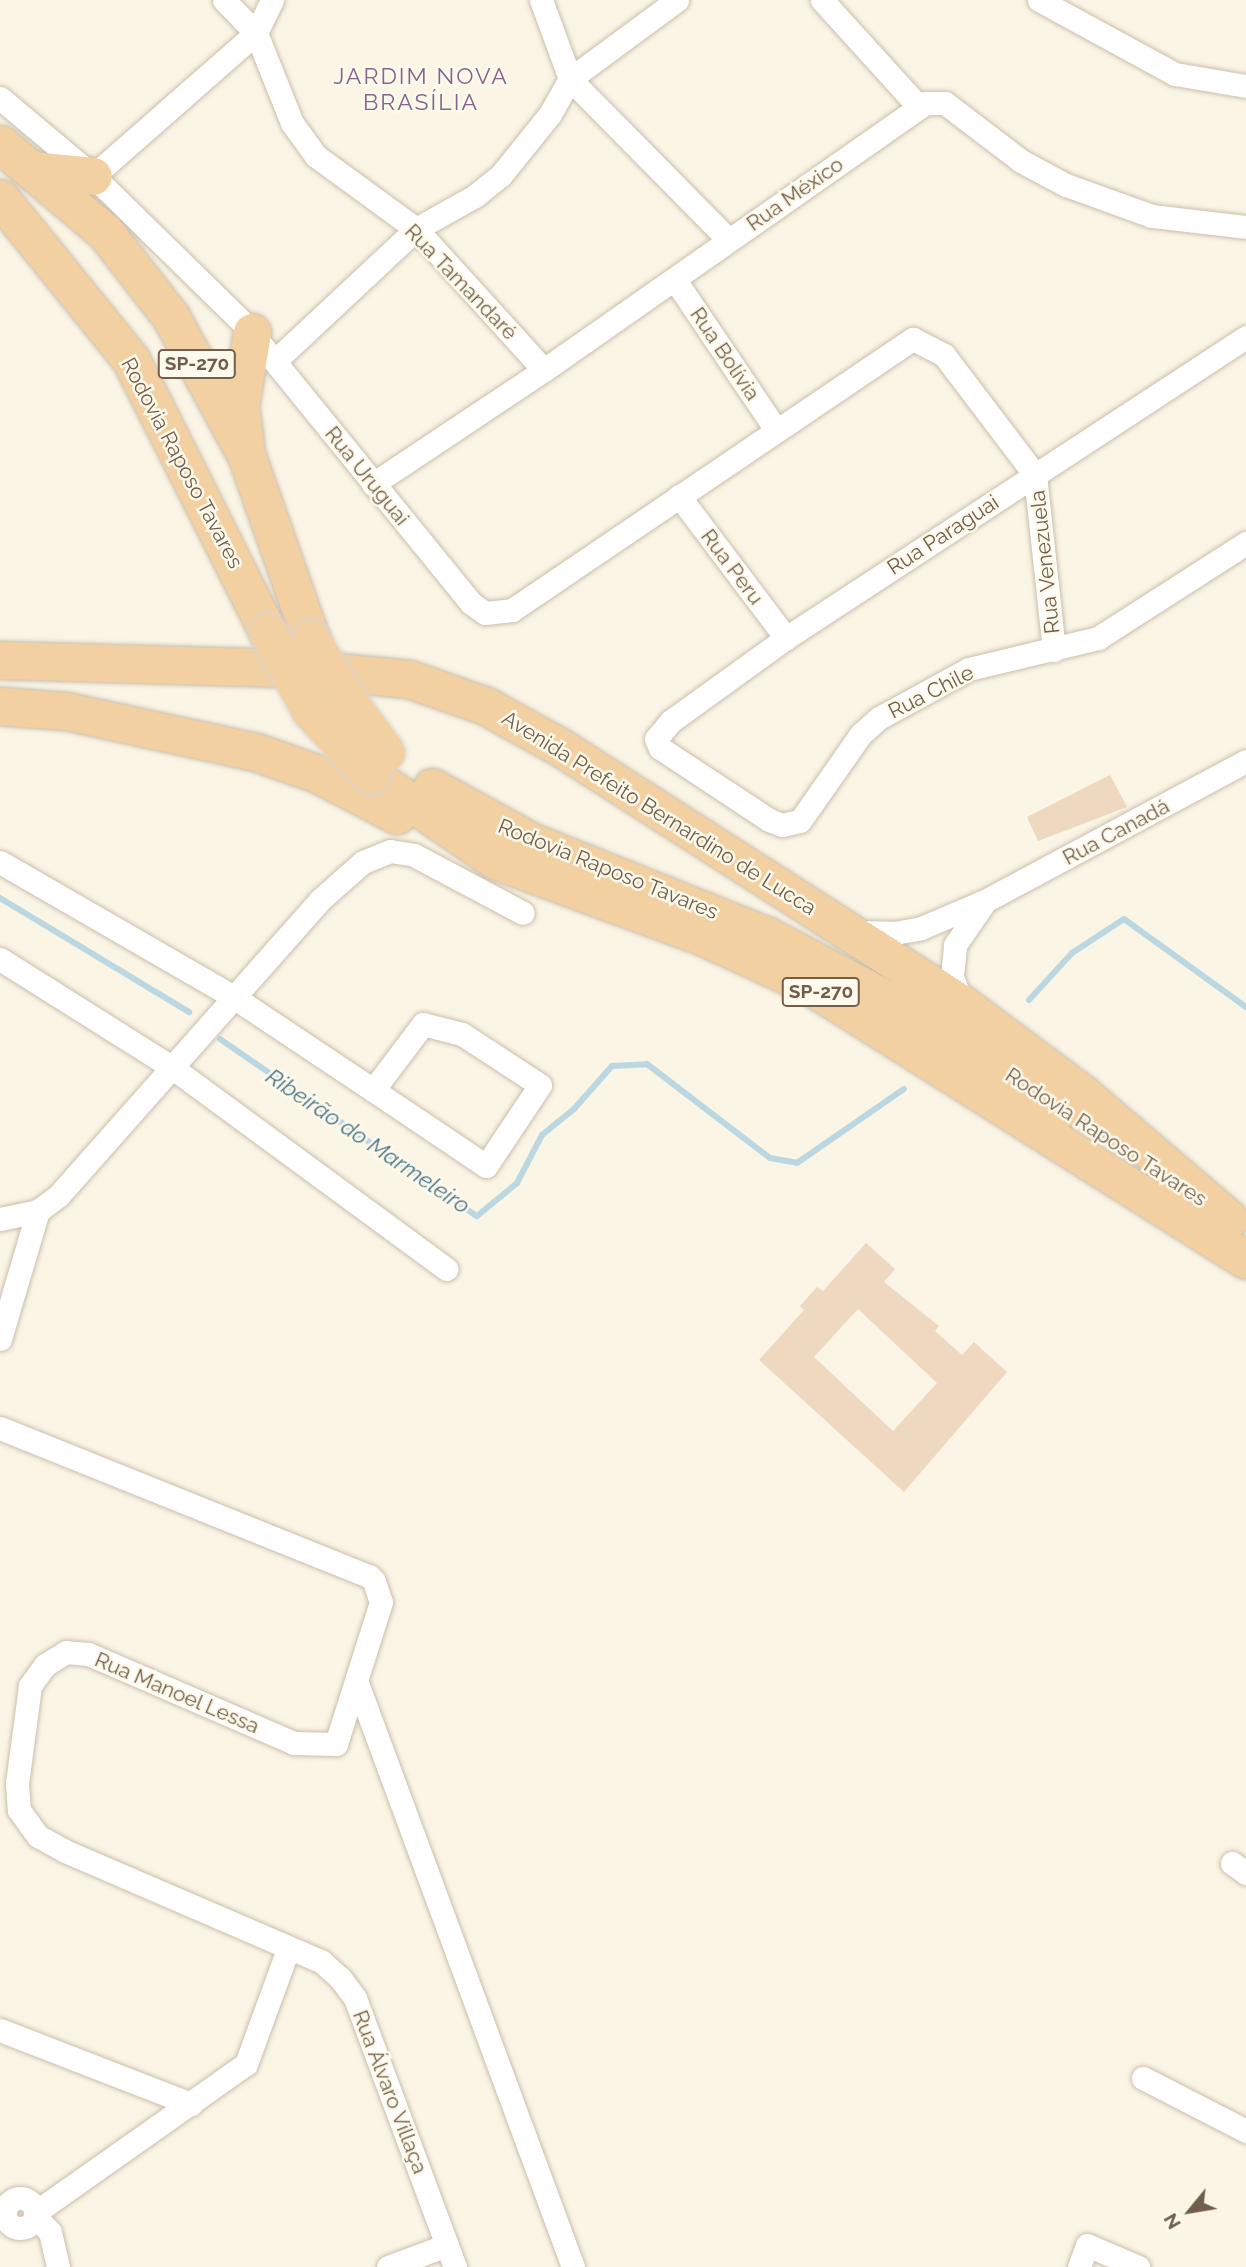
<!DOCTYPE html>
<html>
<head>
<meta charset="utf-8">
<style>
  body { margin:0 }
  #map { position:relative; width:1246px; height:2267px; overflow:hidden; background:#faf5e5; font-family:Raleway,sans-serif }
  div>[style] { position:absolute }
  .stream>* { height:6px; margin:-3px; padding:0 3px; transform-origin:3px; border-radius:3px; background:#bbd7e2 }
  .building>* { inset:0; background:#eed8bf }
  .roads { filter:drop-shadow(0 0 2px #cbbeac) drop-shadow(0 0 2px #cbbeac) }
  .minor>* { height:23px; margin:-11.5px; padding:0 11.5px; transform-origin:11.5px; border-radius:11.5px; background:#fff }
  .minor>.ring { margin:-11.5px; padding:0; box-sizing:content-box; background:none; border:23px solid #fff; border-radius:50% }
  .trunk>* { height:37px; margin:-18.5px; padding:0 18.5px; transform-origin:18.5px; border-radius:18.5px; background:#f2d0a2 }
  .bridges { filter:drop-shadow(0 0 2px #dad5d0) drop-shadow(0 0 2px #dad5d0) }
  .trunk-bridge>* { height:37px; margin:-18.5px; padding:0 18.5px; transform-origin:18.5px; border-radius:18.5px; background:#f2d0a2 }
  span { translate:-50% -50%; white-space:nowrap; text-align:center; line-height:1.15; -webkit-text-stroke:5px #fdf9eb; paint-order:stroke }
  .shield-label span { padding:2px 5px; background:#fdf9eb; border:2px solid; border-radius:5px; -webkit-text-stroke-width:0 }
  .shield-label { font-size:19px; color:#715e4c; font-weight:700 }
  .street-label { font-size:21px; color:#715e4c }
  .neighbourhood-label { font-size:23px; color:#85648d; letter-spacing:2px }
  .water-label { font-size:23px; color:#4b778a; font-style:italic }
  .north { position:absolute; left:1155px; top:2176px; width:70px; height:70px; -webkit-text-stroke:5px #fdf9eb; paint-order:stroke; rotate:240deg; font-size:19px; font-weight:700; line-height:28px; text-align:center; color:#715e4c }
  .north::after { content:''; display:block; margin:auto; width:24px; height:32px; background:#715e4c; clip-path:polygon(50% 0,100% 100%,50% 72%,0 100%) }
</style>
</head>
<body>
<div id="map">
  <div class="stream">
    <i style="left:0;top:898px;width:221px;rotate:31.1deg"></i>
    <i style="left:1029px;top:1000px;width:64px;rotate:-47.5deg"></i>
    <i style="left:1072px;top:953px;width:62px;rotate:-33.2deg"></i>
    <i style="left:1124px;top:919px;width:150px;rotate:35.8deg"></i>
    <i style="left:220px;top:1039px;width:312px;rotate:34.6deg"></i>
    <i style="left:477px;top:1216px;width:52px;rotate:-39.5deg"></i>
    <i style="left:517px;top:1183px;width:54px;rotate:-62.5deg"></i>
    <i style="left:542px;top:1135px;width:41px;rotate:-39.1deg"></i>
    <i style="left:574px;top:1109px;width:57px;rotate:-48.5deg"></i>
    <i style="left:612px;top:1066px;width:35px;rotate:-3deg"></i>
    <i style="left:647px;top:1064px;width:155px;rotate:37.4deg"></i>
    <i style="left:770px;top:1158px;width:27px;rotate:10deg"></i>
    <i style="left:797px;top:1163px;width:130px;rotate:-34.7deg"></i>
  </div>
  <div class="building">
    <i style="clip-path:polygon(1110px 775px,1127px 807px,1038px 841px,1027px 817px)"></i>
    <i style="clip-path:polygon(evenodd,866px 1243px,895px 1269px,884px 1282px,939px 1326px,935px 1331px,962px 1355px,974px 1342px,1007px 1372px,904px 1492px,759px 1360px,804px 1310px,800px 1306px,817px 1287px,823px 1291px,866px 1243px,858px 1309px,937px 1383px,893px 1431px,814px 1357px,858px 1309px)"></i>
  </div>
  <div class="roads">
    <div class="minor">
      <i style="left:224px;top:0;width:46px;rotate:45.9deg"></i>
      <i style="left:256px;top:33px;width:97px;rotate:68.2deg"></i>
      <i style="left:292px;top:123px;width:41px;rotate:54deg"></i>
      <i style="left:316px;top:156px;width:124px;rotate:36.1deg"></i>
      <i style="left:416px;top:229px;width:190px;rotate:47.8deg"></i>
      <i style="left:541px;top:0;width:84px;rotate:69.8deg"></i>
      <i style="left:570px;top:79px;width:226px;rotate:45.4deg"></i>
      <i style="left:822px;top:0;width:144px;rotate:47.8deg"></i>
      <i style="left:1039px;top:0;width:155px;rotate:28.6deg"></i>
      <i style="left:1175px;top:74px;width:72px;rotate:9.6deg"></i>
      <i style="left:0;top:98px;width:121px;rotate:40deg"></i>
      <i style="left:93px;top:176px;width:213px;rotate:44.4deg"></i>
      <i style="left:245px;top:325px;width:358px;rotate:50.9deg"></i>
      <i style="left:471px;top:603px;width:17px;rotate:36deg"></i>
      <i style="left:485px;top:613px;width:27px;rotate:-6deg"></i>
      <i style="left:512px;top:610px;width:484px;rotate:-34.1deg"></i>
      <i style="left:913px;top:339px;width:35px;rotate:27deg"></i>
      <i style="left:944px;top:355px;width:151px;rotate:52.8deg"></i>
      <i style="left:93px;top:176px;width:217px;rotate:-41.3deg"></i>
      <i style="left:256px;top:33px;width:37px;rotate:-64deg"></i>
      <i style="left:675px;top:280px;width:179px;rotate:56deg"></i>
      <i style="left:1246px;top:337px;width:550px;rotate:146.8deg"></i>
      <i style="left:786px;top:638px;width:142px;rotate:144.2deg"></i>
      <i style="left:671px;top:721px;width:23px;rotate:130deg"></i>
      <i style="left:656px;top:739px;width:10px;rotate:66deg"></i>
      <i style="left:660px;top:748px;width:131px;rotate:33.4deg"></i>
      <i style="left:769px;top:820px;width:14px;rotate:21deg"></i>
      <i style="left:782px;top:825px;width:18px;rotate:-13deg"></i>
      <i style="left:800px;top:821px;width:106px;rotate:-55deg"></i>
      <i style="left:861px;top:734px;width:24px;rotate:-42deg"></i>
      <i style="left:879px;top:718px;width:102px;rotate:-28.6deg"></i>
      <i style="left:969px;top:669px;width:133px;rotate:-13.5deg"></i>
      <i style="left:1098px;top:638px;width:176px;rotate:-32.7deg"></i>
      <i style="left:276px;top:360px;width:192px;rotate:-43.1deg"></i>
      <i style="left:416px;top:229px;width:68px;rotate:-29.2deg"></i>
      <i style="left:475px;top:196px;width:33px;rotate:-39deg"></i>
      <i style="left:501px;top:175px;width:78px;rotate:-51.2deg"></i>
      <i style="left:550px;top:114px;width:40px;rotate:-60.3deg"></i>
      <i style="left:570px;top:79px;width:133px;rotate:-36.4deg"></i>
      <i style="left:1035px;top:475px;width:176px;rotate:83.8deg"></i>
      <i style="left:373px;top:484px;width:206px;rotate:-33.7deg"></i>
      <i style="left:544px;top:370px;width:466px;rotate:-35deg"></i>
      <i style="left:926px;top:103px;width:19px"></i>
      <i style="left:945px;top:103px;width:96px;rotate:37.3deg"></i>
      <i style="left:1021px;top:161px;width:51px;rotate:28.1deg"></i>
      <i style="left:1066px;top:185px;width:91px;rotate:19.8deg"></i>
      <i style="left:1152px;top:216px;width:95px;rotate:6.7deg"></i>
      <i style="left:679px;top:496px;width:178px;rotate:53deg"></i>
      <i style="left:0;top:862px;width:268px;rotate:30deg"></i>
      <i style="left:232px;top:996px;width:169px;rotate:33.7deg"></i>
      <i style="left:373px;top:1090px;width:136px;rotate:33.9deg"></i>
      <i style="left:486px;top:1166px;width:97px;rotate:-56.3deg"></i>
      <i style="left:540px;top:1085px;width:93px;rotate:-146.8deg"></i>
      <i style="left:462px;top:1034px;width:40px;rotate:-165.6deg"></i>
      <i style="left:423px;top:1024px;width:83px;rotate:127.1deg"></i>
      <i style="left:855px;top:932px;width:39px;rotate:1deg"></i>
      <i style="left:894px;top:933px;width:27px;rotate:-10deg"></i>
      <i style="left:921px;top:928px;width:69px;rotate:-22.9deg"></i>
      <i style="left:985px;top:901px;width:296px;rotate:-28.2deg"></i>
      <i style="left:0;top:959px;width:201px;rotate:32.2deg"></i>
      <i style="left:170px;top:1066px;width:343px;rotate:36.3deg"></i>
      <i style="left:962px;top:1004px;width:30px;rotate:-110deg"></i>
      <i style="left:952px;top:976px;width:31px;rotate:-84deg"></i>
      <i style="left:955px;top:945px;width:51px;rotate:-55.4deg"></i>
      <i style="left:0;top:1219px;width:39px;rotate:-12deg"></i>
      <i style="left:38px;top:1211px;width:26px;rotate:-37deg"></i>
      <i style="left:59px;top:1195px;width:394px;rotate:-48.5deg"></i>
      <i style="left:320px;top:900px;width:57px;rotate:-41.5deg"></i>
      <i style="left:363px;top:862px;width:29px;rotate:-22deg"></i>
      <i style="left:390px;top:851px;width:24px;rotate:9deg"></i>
      <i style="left:414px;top:855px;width:123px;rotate:28deg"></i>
      <i style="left:0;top:1339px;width:134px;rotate:-73.5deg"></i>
      <i style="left:0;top:1428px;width:398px;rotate:21.9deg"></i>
      <i style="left:369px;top:1576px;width:7px;rotate:45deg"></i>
      <i style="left:374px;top:1581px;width:22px;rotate:72deg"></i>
      <i style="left:381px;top:1602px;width:149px;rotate:107.6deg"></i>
      <i style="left:336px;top:1744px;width:42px;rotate:-178.6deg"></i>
      <i style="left:294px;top:1743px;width:224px;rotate:-156.6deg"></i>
      <i style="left:88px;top:1654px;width:22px;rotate:-175deg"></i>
      <i style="left:66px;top:1652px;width:25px;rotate:148deg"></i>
      <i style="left:45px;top:1665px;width:26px;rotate:126deg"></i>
      <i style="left:30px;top:1686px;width:98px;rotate:97.6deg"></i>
      <i style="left:17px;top:1783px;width:27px;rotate:86deg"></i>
      <i style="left:19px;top:1810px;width:32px;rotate:54deg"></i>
      <i style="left:38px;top:1836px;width:31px;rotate:29deg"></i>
      <i style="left:65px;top:1851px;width:279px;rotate:23.3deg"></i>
      <i style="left:321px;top:1961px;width:25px;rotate:42deg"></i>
      <i style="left:340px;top:1978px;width:25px;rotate:53deg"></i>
      <i style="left:355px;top:1998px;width:287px;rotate:69.6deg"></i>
      <i style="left:357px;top:1683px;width:623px;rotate:69.7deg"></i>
      <i style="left:1232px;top:1863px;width:17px;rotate:36deg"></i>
      <i style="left:0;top:2030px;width:205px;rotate:21.2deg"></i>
      <i style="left:1143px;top:2078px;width:116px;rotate:27.2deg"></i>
      <i class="ring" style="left:5px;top:2198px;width:7px;height:7px"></i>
      <i style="left:36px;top:2212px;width:257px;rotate:-35.2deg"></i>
      <i style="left:246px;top:2064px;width:122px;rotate:-69.9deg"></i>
      <i style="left:35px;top:2216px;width:22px;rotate:47deg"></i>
      <i style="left:50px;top:2232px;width:36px;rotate:77deg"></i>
      <i style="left:388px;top:2267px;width:63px;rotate:-20.4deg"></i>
      <i style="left:1079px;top:2267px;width:23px;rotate:-70deg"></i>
      <i style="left:1087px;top:2245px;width:56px;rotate:23.3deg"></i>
    </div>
    <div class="trunk">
      <i style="left:0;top:144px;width:137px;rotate:40deg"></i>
      <i style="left:105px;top:232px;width:108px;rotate:52.2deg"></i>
      <i style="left:171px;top:317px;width:159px;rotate:61.5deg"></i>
      <i style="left:247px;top:457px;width:193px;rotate:70.6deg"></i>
      <i style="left:31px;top:170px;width:62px;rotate:5.5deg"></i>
      <i style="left:0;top:198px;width:208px;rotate:51deg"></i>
      <i style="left:131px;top:360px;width:305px;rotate:63.3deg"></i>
      <i style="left:245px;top:443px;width:37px;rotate:-98deg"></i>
      <i style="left:240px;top:406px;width:75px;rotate:-80.8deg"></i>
      <i style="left:0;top:660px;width:295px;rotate:1.6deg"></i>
      <i style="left:295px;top:668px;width:115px;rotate:5.5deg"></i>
      <i style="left:409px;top:679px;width:82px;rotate:19.3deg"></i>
      <i style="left:486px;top:706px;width:85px;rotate:29deg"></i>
      <i style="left:560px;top:747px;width:477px;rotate:32.6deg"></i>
      <i style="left:962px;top:1004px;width:152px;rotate:36.7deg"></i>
      <i style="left:1084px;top:1095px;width:191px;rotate:40.5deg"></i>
      <i style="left:0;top:706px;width:66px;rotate:4.3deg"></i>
      <i style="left:66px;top:711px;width:194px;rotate:12.2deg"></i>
      <i style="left:256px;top:752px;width:66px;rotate:19.5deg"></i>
      <i style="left:318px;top:774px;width:89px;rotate:27.4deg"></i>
      <i style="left:371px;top:775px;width:150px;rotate:34.4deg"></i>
      <i style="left:495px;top:860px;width:223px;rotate:20.2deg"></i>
      <i style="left:704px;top:937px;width:115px;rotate:24.6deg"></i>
      <i style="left:809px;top:985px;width:516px;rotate:32.18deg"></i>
      <i style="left:432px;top:787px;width:112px;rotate:28.9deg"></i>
      <i style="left:530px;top:841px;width:256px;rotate:21.8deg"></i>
      <i style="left:768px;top:936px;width:153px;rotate:28.1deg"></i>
      <i style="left:903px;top:1008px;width:190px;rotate:31.7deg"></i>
    </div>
  </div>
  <div class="bridges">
    <div class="trunk-bridge">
      <i style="left:268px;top:632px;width:89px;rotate:62deg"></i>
      <i style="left:310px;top:711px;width:88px;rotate:46.4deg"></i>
      <i style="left:311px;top:639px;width:65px;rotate:59.5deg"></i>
      <i style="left:344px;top:695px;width:71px;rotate:53.6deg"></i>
    </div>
  </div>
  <div class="shield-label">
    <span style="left:197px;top:364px">SP-270</span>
    <span style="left:821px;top:992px">SP-270</span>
  </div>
  <div class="street-label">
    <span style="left:795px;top:194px;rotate:-35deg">Rua México</span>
    <span style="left:461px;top:282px;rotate:46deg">Rua Tamandaré</span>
    <span style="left:725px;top:354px;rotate:56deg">Rua Bolívia</span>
    <span style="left:182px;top:463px;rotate:62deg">Rodovia Raposo Tavares</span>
    <span style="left:367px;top:476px;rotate:51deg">Rua Uruguai</span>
    <span style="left:943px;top:535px;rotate:-33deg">Rua Paraguai</span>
    <span style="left:1045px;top:562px;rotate:-96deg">Rua Venezuela</span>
    <span style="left:732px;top:567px;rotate:53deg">Rua Peru</span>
    <span style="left:931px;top:692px;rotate:-27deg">Rua Chile</span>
    <span style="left:659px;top:813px;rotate:32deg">Avenida Prefeito Bernardino de Lucca</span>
    <span style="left:1116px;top:832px;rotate:-28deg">Rua Canadá</span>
    <span style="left:608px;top:869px;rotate:22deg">Rodovia Raposo Tavares</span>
    <span style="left:1106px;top:1137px;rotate:33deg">Rodovia Raposo Tavares</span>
    <span style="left:177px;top:1693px;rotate:23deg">Rua Manoel Lessa</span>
    <span style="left:390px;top:2092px;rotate:69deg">Rua Álvaro Villaça</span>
  </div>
  <div class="neighbourhood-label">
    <span style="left:421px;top:89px">JARDIM NOVA<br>BRASÍLIA</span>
  </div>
  <div class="water-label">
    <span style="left:368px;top:1141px;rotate:34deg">Ribeirão do Marmeleiro</span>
  </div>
  <div class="north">N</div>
</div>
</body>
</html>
